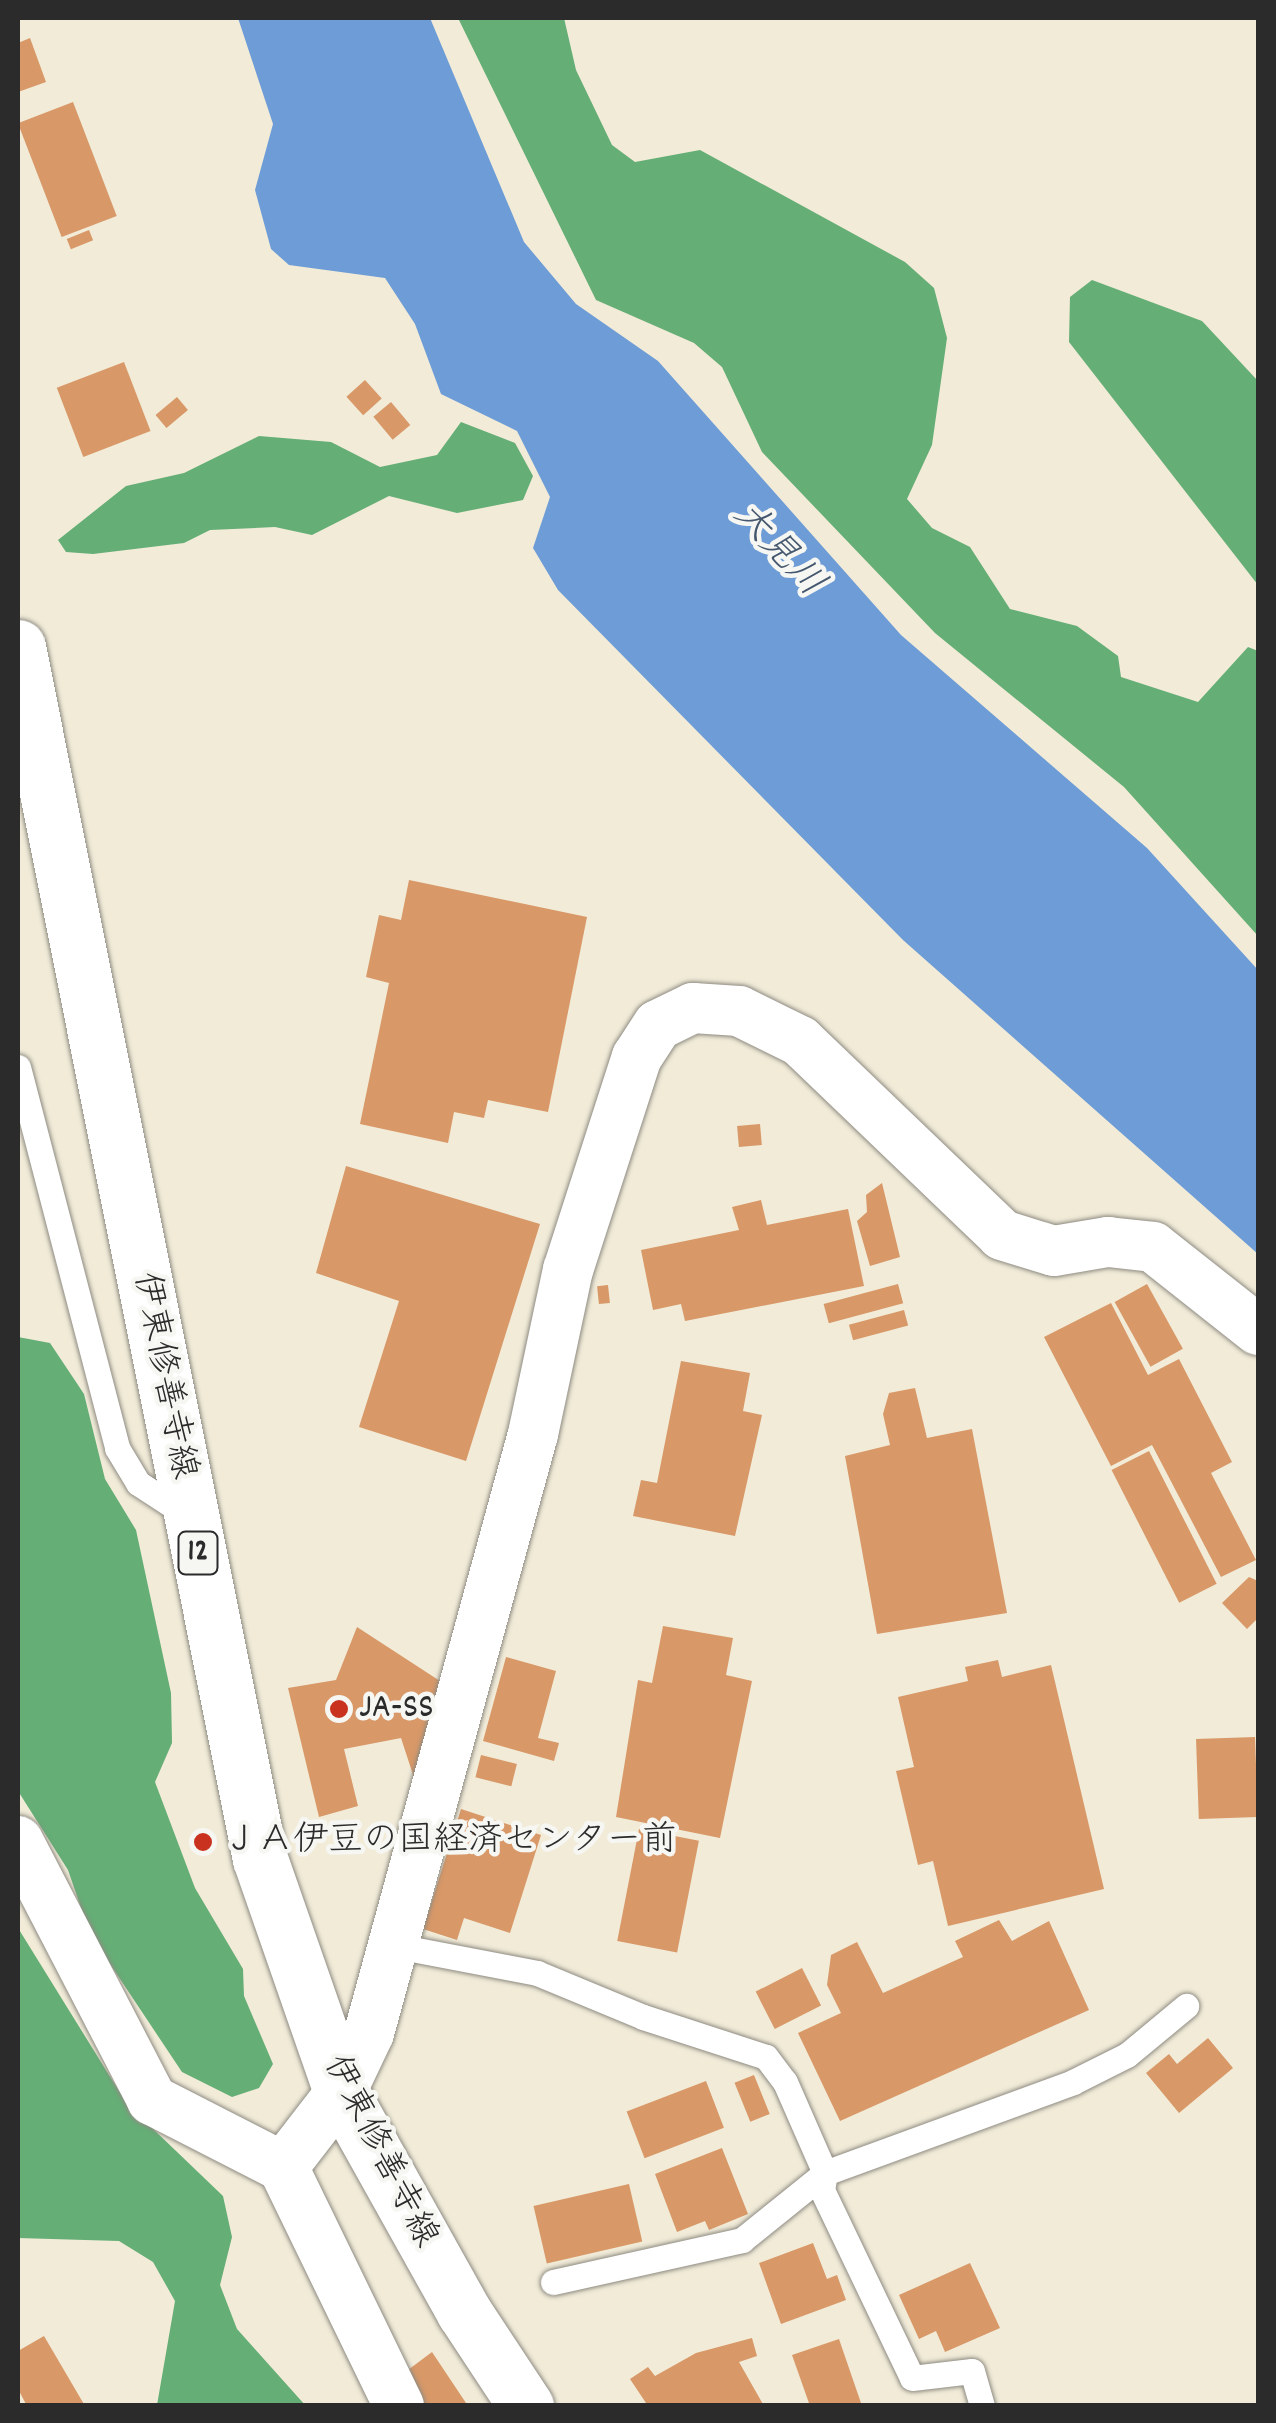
<!DOCTYPE html>
<html>
<head>
<meta charset="utf-8">
<style>
  body { margin:0 }
  #map { position:relative; width:1276px; height:2423px; overflow:hidden; background:#f1ebd8; font-family:Dekko,"Klee One",sans-serif }
  div>[style] { position:absolute }
  .forest>* { inset:0; background:#65ae76 }
  .water>* { inset:0; background:#6d9cd6 }
  .building>* { inset:0; background:#d89867; transform-origin:0 0 }
  .roads { filter:drop-shadow(0 0 2px #8e8b82) drop-shadow(0 0 2px #8e8b82) }
  .service>* { height:25px; margin:-12.5px; padding:0 12.5px; transform-origin:12.5px; border-radius:12.5px; background:#fff }
  .minor>* { height:50px; margin:-25px; padding:0 25px; transform-origin:25px; border-radius:25px; background:#fff }
  .primary>* { height:55px; margin:-27.5px; padding:0 27.5px; transform-origin:27.5px; border-radius:27.5px; background:#fff }
  .dots>* { width:28px; height:28px; translate:-50% -50%; box-sizing:border-box; border:5px solid #f6f6f2; border-radius:50% }
  span { translate:-50% -50%; white-space:nowrap; text-align:center; line-height:1.15; -webkit-text-stroke:9px #f6f6f2; paint-order:stroke }
  .shield-label span { padding:2px 8px; background:#f6f6f2; border:2px solid; border-radius:8px; -webkit-text-stroke-width:0 }
  .shield-label { font-size:32px; color:#2b2b2b; font-weight:700 }
  .street-label { font-size:35px; color:#2b2b2b }
  .poi-label { font-size:35px; color:#2b2b2b }
  .left { translate:0 -50%; text-align:left }
  .water-label { font-size:38px; color:#45586f; font-style:italic }
  .frame { position:absolute; inset:0; border:20px solid #2b2b2b; pointer-events:none }
</style>
</head>
<body>
<div id="map">
  <div class="forest">
    <i style="clip-path:polygon(458px 18px,564px 18px,576px 70px,612px 145px,635px 162px,700px 150px,905px 262px,934px 288px,947px 338px,932px 445px,907px 499px,932px 528px,970px 547px,1010px 609px,1077px 626px,1118px 656px,1121px 677px,1198px 702px,1248px 647px,1258px 651px,1258px 936px,1124px 787px,935px 633px,762px 452px,722px 367px,694px 343px,596px 300px)"></i>
    <i style="clip-path:polygon(1092px 280px,1202px 321px,1258px 381px,1258px 585px,1069px 342px,1070px 297px)"></i>
    <i style="clip-path:polygon(461px 422px,515px 443px,533px 476px,523px 500px,457px 513px,389px 496px,312px 535px,275px 527px,210px 530px,184px 543px,93px 554px,66px 552px,58px 540px,126px 486px,184px 473px,259px 436px,331px 442px,380px 467px,437px 455px)"></i>
    <i style="clip-path:polygon(18px 1337px,50px 1343px,84px 1394px,105px 1479px,136px 1530px,171px 1693px,172px 1743px,155px 1782px,195px 1888px,243px 1969px,244px 1996px,273px 2064px,259px 2088px,232px 2097px,182px 2072px,90px 1934px,68px 1870px,18px 1791px)"></i>
    <i style="clip-path:polygon(18px 1928px,127px 2104px,223px 2196px,232px 2237px,220px 2285px,237px 2329px,305px 2405px,157px 2405px,175px 2301px,153px 2262px,119px 2241px,18px 2238px)"></i>
  </div>
  <div class="water">
    <i style="clip-path:polygon(238px 18px,430px 18px,524px 242px,576px 304px,658px 361px,901px 635px,1147px 848px,1258px 970px,1258px 1254px,903px 940px,558px 590px,533px 548px,550px 497px,517px 431px,441px 394px,415px 324px,385px 278px,289px 265px,271px 249px,255px 190px,273px 124px)"></i>
  </div>
  <div class="building">
    <i style="clip-path:polygon(30px 38px,46px 82px,18px 92px,18px 43px)"></i>
    <i style="left:73px;top:102px;width:122px;height:59px;rotate:69deg"></i>
    <i style="left:89px;top:230px;width:11px;height:24px;rotate:68deg"></i>
    <i style="left:124px;top:362px;width:74px;height:72px;rotate:69deg"></i>
    <i style="left:365px;top:380px;width:25px;height:25px;rotate:48deg"></i>
    <i style="left:177px;top:397px;width:17px;height:28px;rotate:50deg"></i>
    <i style="left:391px;top:402px;width:30px;height:23px;rotate:50deg"></i>
    <i style="clip-path:polygon(409px 880px,587px 917px,548px 1112px,488px 1100px,484px 1118px,454px 1112px,448px 1143px,360px 1124px,389px 983px,366px 977px,379px 915px,401px 920px)"></i>
    <i style="left:760px;top:1124px;width:21px;height:23px;rotate:85deg"></i>
    <i style="clip-path:polygon(346px 1166px,540px 1224px,466px 1461px,359px 1427px,399px 1301px,316px 1273px)"></i>
    <i style="clip-path:polygon(882px 1183px,900px 1257px,870px 1266px,857px 1221px,867px 1212px,866px 1195px)"></i>
    <i style="clip-path:polygon(761px 1200px,767px 1225px,848px 1209px,864px 1286px,685px 1321px,681px 1304px,653px 1310px,641px 1250px,739px 1230px,732px 1207px)"></i>
    <i style="left:898px;top:1284px;width:20px;height:77px;rotate:75deg"></i>
    <i style="left:1147px;top:1284px;width:74px;height:37px;rotate:61deg"></i>
    <i style="left:608px;top:1285px;width:18px;height:11px;rotate:84deg"></i>
    <i style="clip-path:polygon(1111px 1303px,1148px 1375px,1179px 1359px,1232px 1462px,1211px 1473px,1256px 1560px,1221px 1577px,1152px 1445px,1111px 1466px,1044px 1337px)"></i>
    <i style="left:904px;top:1310px;width:16px;height:57px;rotate:75deg"></i>
    <i style="clip-path:polygon(681px 1361px,750px 1373px,743px 1411px,762px 1415px,735px 1536px,633px 1516px,641px 1480px,657px 1483px)"></i>
    <i style="clip-path:polygon(915px 1388px,927px 1438px,972px 1429px,1007px 1613px,877px 1634px,845px 1456px,890px 1445px,883px 1414px,889px 1393px)"></i>
    <i style="left:1149px;top:1451px;width:149px;height:42px;rotate:63deg"></i>
    <i style="clip-path:polygon(1249px 1577px,1258px 1581px,1258px 1618px,1247px 1629px,1222px 1603px)"></i>
    <i style="clip-path:polygon(663px 1626px,733px 1638px,726px 1675px,752px 1681px,720px 1838px,616px 1817px,638px 1680px,652px 1683px)"></i>
    <i style="clip-path:polygon(357px 1627px,443px 1683px,418px 1790px,401px 1738px,344px 1749px,358px 1806px,319px 1817px,288px 1688px,336px 1680px)"></i>
    <i style="clip-path:polygon(506px 1657px,556px 1671px,538px 1738px,559px 1743px,554px 1761px,483px 1741px)"></i>
    <i style="clip-path:polygon(998px 1660px,1002px 1677px,1051px 1665px,1104px 1889px,948px 1926px,933px 1861px,918px 1865px,896px 1771px,914px 1767px,898px 1697px,968px 1681px,965px 1667px)"></i>
    <i style="left:1255px;top:1737px;width:80px;height:59px;rotate:88deg"></i>
    <i style="left:481px;top:1755px;width:37px;height:23px;rotate:14deg"></i>
    <i style="clip-path:polygon(461px 1809px,541px 1835px,510px 1933px,464px 1918px,457px 1940px,423px 1929px)"></i>
    <i style="left:639px;top:1829px;width:61px;height:114px;rotate:11deg"></i>
    <i style="clip-path:polygon(999px 1920px,1012px 1941px,1049px 1921px,1089px 2010px,840px 2121px,798px 2033px,841px 2013px,827px 1985px,831px 1955px,857px 1942px,883px 1993px,963px 1957px,955px 1941px)"></i>
    <i style="left:802px;top:1968px;width:42px;height:52px;rotate:63deg"></i>
    <i style="clip-path:polygon(1208px 2038px,1233px 2068px,1179px 2113px,1146px 2073px,1169px 2054px,1177px 2064px)"></i>
    <i style="left:754px;top:2075px;width:42px;height:21px;rotate:68deg"></i>
    <i style="left:706px;top:2081px;width:50px;height:85px;rotate:69deg"></i>
    <i style="clip-path:polygon(722px 2148px,748px 2214px,709px 2230px,705px 2221px,677px 2232px,655px 2174px)"></i>
    <i style="left:629px;top:2184px;width:59px;height:98px;rotate:77deg"></i>
    <i style="clip-path:polygon(813px 2243px,827px 2279px,837px 2275px,846px 2300px,781px 2324px,759px 2263px)"></i>
    <i style="clip-path:polygon(970px 2263px,1000px 2328px,945px 2352px,936px 2331px,919px 2339px,899px 2295px)"></i>
    <i style="clip-path:polygon(44px 2336px,85px 2406px,27px 2406px,18px 2389px,18px 2351px)"></i>
    <i style="clip-path:polygon(752px 2338px,757px 2356px,739px 2362px,764px 2406px,648px 2406px,630px 2379px,648px 2367px,655px 2376px,696px 2353px)"></i>
    <i style="clip-path:polygon(839px 2339px,862px 2406px,810px 2406px,792px 2355px)"></i>
    <i style="clip-path:polygon(432px 2352px,468px 2406px,418px 2406px,404px 2373px)"></i>
  </div>
  <div class="roads">
    <div class="service">
      <i style="left:18px;top:1067px;width:394px;rotate:75.4deg"></i>
      <i style="left:117px;top:1448px;width:41px;rotate:59deg"></i>
      <i style="left:138px;top:1483px;width:59px;rotate:33.1deg"></i>
      <i style="left:396px;top:1946px;width:144px;rotate:10.8deg"></i>
      <i style="left:537px;top:1973px;width:115px;rotate:22.5deg"></i>
      <i style="left:643px;top:2017px;width:129px;rotate:18deg"></i>
      <i style="left:766px;top:2057px;width:31px;rotate:53deg"></i>
      <i style="left:785px;top:2082px;width:99px;rotate:66.3deg"></i>
      <i style="left:825px;top:2173px;width:17px;rotate:100deg"></i>
      <i style="left:822px;top:2190px;width:208px;rotate:64.4deg"></i>
      <i style="left:912px;top:2378px;width:60px;rotate:-6.7deg"></i>
      <i style="left:972px;top:2371px;width:36px;rotate:74deg"></i>
      <i style="left:553px;top:2282px;width:194px;rotate:-12.5deg"></i>
      <i style="left:742px;top:2240px;width:107px;rotate:-38.9deg"></i>
      <i style="left:825px;top:2173px;width:264px;rotate:-20.1deg"></i>
      <i style="left:1073px;top:2082px;width:60px;rotate:-26.6deg"></i>
      <i style="left:1127px;top:2055px;width:77px;rotate:-39.7deg"></i>
    </div>
    <div class="minor">
      <i style="left:18px;top:1841px;width:292px;rotate:62.6deg"></i>
      <i style="left:152px;top:2100px;width:147px;rotate:27.1deg"></i>
      <i style="left:399px;top:2406px;width:266px;rotate:-115.9deg"></i>
      <i style="left:283px;top:2167px;width:95px;rotate:-52.3deg"></i>
      <i style="left:341px;top:2092px;width:65px;rotate:-64.6deg"></i>
      <i style="left:369px;top:2033px;width:621px;rotate:-74.69deg"></i>
      <i style="left:533px;top:1434px;width:168px;rotate:-78deg"></i>
      <i style="left:568px;top:1270px;width:224px;rotate:-72.1deg"></i>
      <i style="left:637px;top:1057px;width:38px;rotate:-57deg"></i>
      <i style="left:658px;top:1025px;width:39px;rotate:-26deg"></i>
      <i style="left:693px;top:1008px;width:46px;rotate:3.7deg"></i>
      <i style="left:739px;top:1011px;width:68px;rotate:26.2deg"></i>
      <i style="left:800px;top:1041px;width:280px;rotate:43.8deg"></i>
      <i style="left:1002px;top:1235px;width:54px;rotate:17.1deg"></i>
      <i style="left:1054px;top:1251px;width:55px;rotate:-9.5deg"></i>
      <i style="left:1108px;top:1242px;width:45px;rotate:6.3deg"></i>
      <i style="left:1153px;top:1247px;width:134px;rotate:38.3deg"></i>
    </div>
    <div class="primary">
      <i style="left:18px;top:647px;width:1236px;rotate:78.71deg"></i>
      <i style="left:260px;top:1859px;width:247px;rotate:70.8deg"></i>
      <i style="left:341px;top:2092px;width:252px;rotate:60.8deg"></i>
      <i style="left:464px;top:2312px;width:113px;rotate:56.6deg"></i>
    </div>
  </div>
  <div class="dots">
    <i style="left:339px;top:1709px;background:#c8321e"></i>
    <i style="left:203px;top:1842px;background:#c8321e"></i>
  </div>
  <div class="shield-label">
    <span style="left:198px;top:1553px">12</span>
  </div>
  <div class="street-label">
    <span style="left:163px;top:1376px;rotate:79deg">伊東修善寺線</span>
    <span style="left:379px;top:2152px;rotate:63deg">伊東修善寺線</span>
  </div>
  <div class="poi-label">
    <span class="left" style="left:359px;top:1709px">JA-SS</span>
    <span class="left" style="left:223px;top:1842px">ＪＡ伊豆の国経済センター前</span>
  </div>
  <div class="water-label">
    <span style="left:777px;top:551px;rotate:47deg">大見川</span>
  </div>
  <div class="frame"></div>
</div>
</body>
</html>
